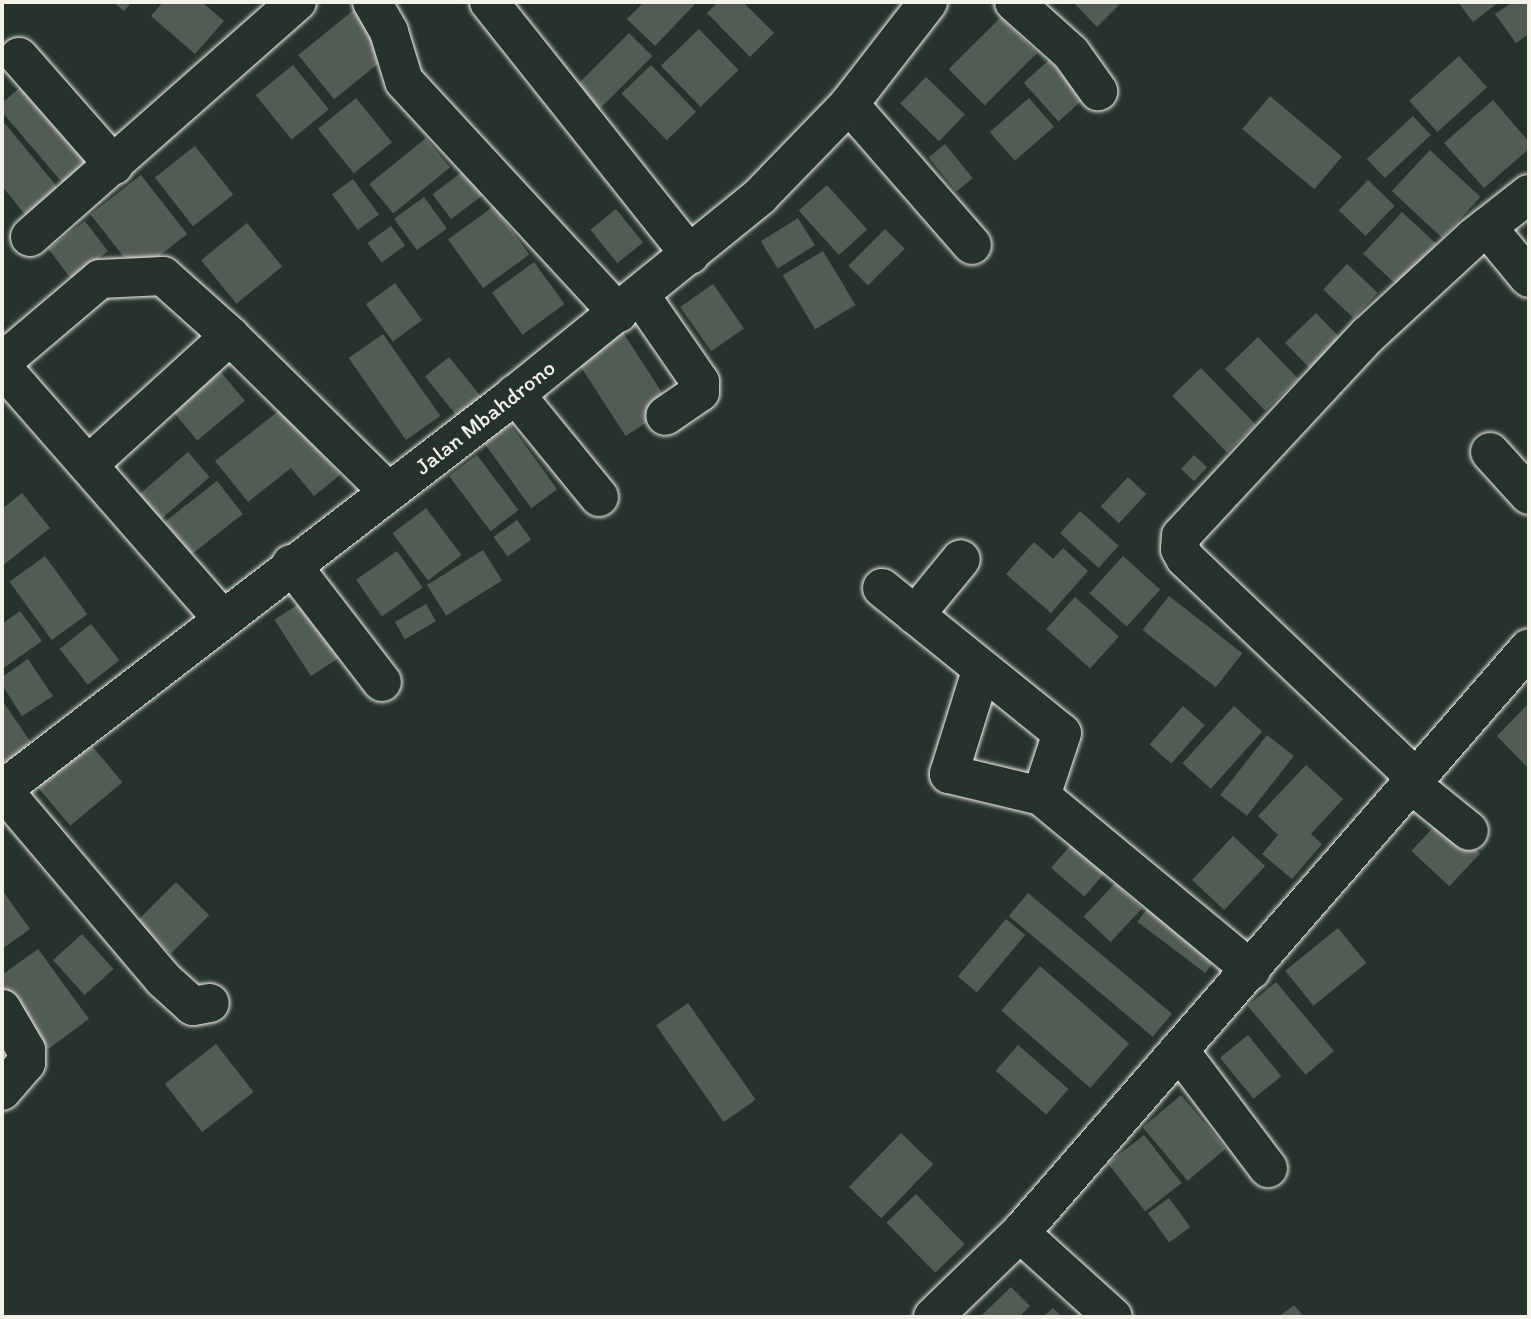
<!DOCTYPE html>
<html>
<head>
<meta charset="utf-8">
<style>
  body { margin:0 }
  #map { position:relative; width:1531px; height:1319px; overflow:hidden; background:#26332d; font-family:Itim,sans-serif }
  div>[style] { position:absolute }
  .building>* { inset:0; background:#525c55; transform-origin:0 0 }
  .roads { filter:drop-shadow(0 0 2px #f4f1e8) drop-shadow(0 0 2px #f4f1e8) }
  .minor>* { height:38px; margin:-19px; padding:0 19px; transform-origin:19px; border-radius:19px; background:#26332d }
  span { translate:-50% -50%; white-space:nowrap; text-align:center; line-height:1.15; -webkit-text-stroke:6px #26332d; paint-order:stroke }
  .street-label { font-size:23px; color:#f4f1e8 }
  .frame { position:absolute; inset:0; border:4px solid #f4f1e8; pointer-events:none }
</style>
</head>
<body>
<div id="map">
  <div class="building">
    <i style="clip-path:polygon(113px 2px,132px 2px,124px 11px)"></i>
    <i style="clip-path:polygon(163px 2px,202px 2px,224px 21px,195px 54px,151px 16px)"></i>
    <i style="clip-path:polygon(644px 2px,697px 2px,655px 46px,627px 19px)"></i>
    <i style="clip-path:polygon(718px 2px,743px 2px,774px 33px,750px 57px,707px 13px)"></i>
    <i style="clip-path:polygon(1073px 2px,1122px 2px,1097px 27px)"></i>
    <i style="clip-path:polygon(1458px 2px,1499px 2px,1473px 22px)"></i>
    <i style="clip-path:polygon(1513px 2px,1529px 2px,1529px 34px,1516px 43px,1495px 14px)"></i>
    <i style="left:355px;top:9px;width:57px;height:73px;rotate:51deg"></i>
    <i style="left:1001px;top:17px;width:51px;height:74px;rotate:45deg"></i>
    <i style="left:699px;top:29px;width:57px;height:53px;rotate:46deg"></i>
    <i style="left:629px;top:33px;width:33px;height:76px;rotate:45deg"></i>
    <i style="left:1459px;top:56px;width:42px;height:67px;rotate:48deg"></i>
    <i style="left:1049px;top:60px;width:52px;height:34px;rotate:48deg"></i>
    <i style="left:293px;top:65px;width:57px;height:48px;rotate:51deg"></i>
    <i style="left:651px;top:65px;width:65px;height:41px;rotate:46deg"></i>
    <i style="left:926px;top:77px;width:54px;height:37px;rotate:44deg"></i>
    <i style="clip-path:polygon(24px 84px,99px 171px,72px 194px,2px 112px,2px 103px)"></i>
    <i style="left:1270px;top:96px;width:94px;height:43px;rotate:40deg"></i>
    <i style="left:356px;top:98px;width:57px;height:49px;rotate:51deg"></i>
    <i style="left:1029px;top:98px;width:38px;height:52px;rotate:49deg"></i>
    <i style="clip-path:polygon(1493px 100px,1529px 142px,1529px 149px,1484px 188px,1444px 143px)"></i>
    <i style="left:1413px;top:116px;width:26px;height:63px;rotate:47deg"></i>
    <i style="clip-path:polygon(2px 120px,64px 195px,31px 222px,2px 186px)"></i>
    <i style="left:426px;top:138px;width:38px;height:73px;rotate:51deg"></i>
    <i style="left:945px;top:144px;width:44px;height:21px;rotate:51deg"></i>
    <i style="left:195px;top:146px;width:62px;height:51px;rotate:52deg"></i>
    <i style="left:1430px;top:150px;width:69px;height:56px;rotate:43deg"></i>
    <i style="left:474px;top:163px;width:31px;height:52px;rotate:53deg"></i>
    <i style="left:141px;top:175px;width:75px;height:64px;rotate:52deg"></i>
    <i style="left:353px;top:179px;width:44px;height:26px;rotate:54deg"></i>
    <i style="left:1368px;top:180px;width:37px;height:42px;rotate:44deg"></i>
    <i style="left:827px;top:185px;width:60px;height:38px;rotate:48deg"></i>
    <i style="left:424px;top:197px;width:39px;height:37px;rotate:54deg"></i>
    <i style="left:494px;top:206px;width:60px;height:57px;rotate:54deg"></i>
    <i style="left:616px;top:209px;width:43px;height:33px;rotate:51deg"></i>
    <i style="left:1402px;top:212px;width:47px;height:57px;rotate:43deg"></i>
    <i style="left:798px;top:218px;width:32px;height:44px;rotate:58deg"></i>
    <i style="left:85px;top:221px;width:38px;height:46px;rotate:53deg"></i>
    <i style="left:247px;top:223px;width:56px;height:59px;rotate:51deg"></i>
    <i style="left:391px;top:226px;width:24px;height:29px;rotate:54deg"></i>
    <i style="left:885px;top:229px;width:28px;height:52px;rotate:45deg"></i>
    <i style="left:823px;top:251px;width:63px;height:47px;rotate:59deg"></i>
    <i style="left:534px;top:262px;width:52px;height:52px;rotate:54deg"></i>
    <i style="left:1347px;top:264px;width:42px;height:35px;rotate:43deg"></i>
    <i style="left:395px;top:283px;width:46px;height:36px;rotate:54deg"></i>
    <i style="left:713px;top:284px;width:54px;height:40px;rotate:55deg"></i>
    <i style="left:1316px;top:313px;width:37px;height:43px;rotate:46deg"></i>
    <i style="left:622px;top:331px;width:90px;height:54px;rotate:57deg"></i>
    <i style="left:383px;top:334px;width:100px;height:42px;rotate:55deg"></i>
    <i style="left:1258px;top:337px;width:58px;height:46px;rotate:46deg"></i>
    <i style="left:449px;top:357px;width:55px;height:31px;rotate:51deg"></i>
    <i style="left:214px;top:364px;width:48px;height:62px;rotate:50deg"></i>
    <i style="left:1201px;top:368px;width:79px;height:40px;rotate:46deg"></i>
    <i style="clip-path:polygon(285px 406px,340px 475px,314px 496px,291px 468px,248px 502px,215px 461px)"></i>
    <i style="left:509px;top:423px;width:82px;height:32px;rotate:54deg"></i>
    <i style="left:188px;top:452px;width:33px;height:70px;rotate:49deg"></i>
    <i style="left:477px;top:455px;width:69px;height:35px;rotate:53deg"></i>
    <i style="left:1194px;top:455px;width:18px;height:19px;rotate:43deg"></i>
    <i style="left:1128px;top:477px;width:25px;height:40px;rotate:43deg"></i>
    <i style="left:217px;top:481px;width:42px;height:66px;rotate:52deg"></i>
    <i style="clip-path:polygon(22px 493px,50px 528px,2px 566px,2px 509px)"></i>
    <i style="left:426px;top:508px;width:59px;height:42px;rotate:53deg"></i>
    <i style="left:1080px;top:511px;width:52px;height:30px;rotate:42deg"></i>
    <i style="left:517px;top:520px;width:24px;height:29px;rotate:54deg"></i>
    <i style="clip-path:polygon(1034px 542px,1053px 559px,1063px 548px,1088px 571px,1051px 613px,1006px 574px)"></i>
    <i style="left:483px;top:550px;width:36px;height:66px;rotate:58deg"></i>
    <i style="left:397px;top:551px;width:45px;height:50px;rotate:55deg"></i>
    <i style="left:45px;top:556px;width:72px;height:44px;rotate:54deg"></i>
    <i style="left:1123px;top:556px;width:50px;height:50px;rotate:42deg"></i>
    <i style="left:1169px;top:596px;width:93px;height:43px;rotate:38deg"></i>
    <i style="left:1075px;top:597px;width:59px;height:43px;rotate:42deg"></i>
    <i style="left:308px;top:598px;width:67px;height:40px;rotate:57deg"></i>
    <i style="left:426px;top:604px;width:20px;height:36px;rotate:60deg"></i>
    <i style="clip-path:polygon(20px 611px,42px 641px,2px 669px,2px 624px)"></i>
    <i style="left:91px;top:624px;width:46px;height:40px;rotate:52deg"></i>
    <i style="clip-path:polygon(28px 659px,53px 696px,22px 716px,2px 685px,2px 677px)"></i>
    <i style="clip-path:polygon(2px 700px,32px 744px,2px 764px)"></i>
    <i style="clip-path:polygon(1529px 703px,1529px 769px,1497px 736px)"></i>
    <i style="left:1183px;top:706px;width:29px;height:51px;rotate:41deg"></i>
    <i style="left:1234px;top:706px;width:38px;height:77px;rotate:42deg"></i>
    <i style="left:1267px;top:735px;width:34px;height:76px;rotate:38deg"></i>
    <i style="left:87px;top:740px;width:55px;height:68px;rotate:50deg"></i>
    <i style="clip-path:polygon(1306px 765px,1343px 799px,1311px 834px,1322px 844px,1292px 879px,1262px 854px,1278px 835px,1258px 816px)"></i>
    <i style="left:1442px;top:818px;width:52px;height:45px;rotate:43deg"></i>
    <i style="left:1233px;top:836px;width:44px;height:60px;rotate:43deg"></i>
    <i style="left:1076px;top:839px;width:44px;height:38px;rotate:41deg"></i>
    <i style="left:176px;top:882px;width:47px;height:55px;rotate:45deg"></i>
    <i style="left:1115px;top:883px;width:37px;height:46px;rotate:43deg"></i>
    <i style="clip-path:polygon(2px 890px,30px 929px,2px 949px)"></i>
    <i style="left:1028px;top:893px;width:188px;height:30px;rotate:40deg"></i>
    <i style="left:1150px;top:905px;width:85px;height:21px;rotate:37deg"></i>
    <i style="left:1006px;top:919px;width:25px;height:75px;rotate:40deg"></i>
    <i style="left:1338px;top:928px;width:45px;height:68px;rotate:51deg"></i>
    <i style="left:82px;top:934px;width:47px;height:39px;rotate:48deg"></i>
    <i style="clip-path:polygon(38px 949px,89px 1019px,48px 1049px,2px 986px,2px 975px)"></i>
    <i style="left:1040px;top:966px;width:118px;height:59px;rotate:41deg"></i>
    <i style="left:1276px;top:982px;width:90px;height:37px;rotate:50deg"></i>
    <i style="left:688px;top:1003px;width:118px;height:39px;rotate:55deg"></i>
    <i style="left:1248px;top:1035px;width:53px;height:36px;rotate:51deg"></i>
    <i style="left:216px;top:1044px;width:61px;height:65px;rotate:52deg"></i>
    <i style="left:1018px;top:1045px;width:67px;height:34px;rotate:41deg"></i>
    <i style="left:1181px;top:1095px;width:70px;height:50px;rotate:50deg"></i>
    <i style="left:901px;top:1133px;width:45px;height:75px;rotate:44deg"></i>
    <i style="left:1144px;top:1135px;width:61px;height:46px;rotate:52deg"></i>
    <i style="left:916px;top:1194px;width:70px;height:41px;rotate:46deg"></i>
    <i style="left:1169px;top:1198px;width:36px;height:26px;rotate:54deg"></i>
    <i style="clip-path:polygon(1011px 1287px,1030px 1306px,1019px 1317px,980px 1317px)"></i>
    <i style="clip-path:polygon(1294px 1305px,1304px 1317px,1278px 1317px)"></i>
    <i style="clip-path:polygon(1053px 1308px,1062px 1317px,1043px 1317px)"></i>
  </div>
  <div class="roads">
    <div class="minor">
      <i style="left:372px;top:2px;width:34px;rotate:60deg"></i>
      <i style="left:389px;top:32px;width:51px;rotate:73deg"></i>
      <i style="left:404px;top:81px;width:316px;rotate:47.3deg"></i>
      <i style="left:489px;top:2px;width:323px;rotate:51.5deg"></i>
      <i style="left:1014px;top:2px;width:76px;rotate:41.8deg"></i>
      <i style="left:1071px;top:53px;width:47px;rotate:54.6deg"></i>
      <i style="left:19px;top:57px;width:144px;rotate:48.7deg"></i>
      <i style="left:849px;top:104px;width:187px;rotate:48.9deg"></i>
      <i style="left:1487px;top:227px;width:66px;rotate:50.5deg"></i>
      <i style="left:30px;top:237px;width:356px;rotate:-41.4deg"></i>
      <i style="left:640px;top:295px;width:106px;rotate:55.4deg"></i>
      <i style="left:700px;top:382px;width:10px;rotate:90deg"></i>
      <i style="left:700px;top:392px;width:42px;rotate:145.6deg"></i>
      <i style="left:2px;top:362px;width:128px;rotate:-40.3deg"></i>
      <i style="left:100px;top:279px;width:63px;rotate:-2.7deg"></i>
      <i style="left:163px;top:276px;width:90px;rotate:41.8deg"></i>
      <i style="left:230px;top:336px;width:221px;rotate:44.5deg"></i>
      <i style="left:2px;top:367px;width:334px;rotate:48.8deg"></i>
      <i style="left:515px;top:394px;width:133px;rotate:50.8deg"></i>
      <i style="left:1490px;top:452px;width:58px;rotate:47.8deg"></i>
      <i style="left:88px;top:465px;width:192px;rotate:-42.3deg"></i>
      <i style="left:291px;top:564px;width:149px;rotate:52.4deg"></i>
      <i style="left:882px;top:588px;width:231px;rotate:38.9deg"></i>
      <i style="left:1062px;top:733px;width:66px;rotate:108.4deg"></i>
      <i style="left:915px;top:615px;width:72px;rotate:-50.6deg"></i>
      <i style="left:981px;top:671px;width:108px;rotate:107.3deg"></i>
      <i style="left:949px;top:774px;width:95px;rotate:13.4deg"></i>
      <i style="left:1041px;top:796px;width:273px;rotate:39.6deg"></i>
      <i style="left:1418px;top:780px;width:322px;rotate:-136.4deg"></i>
      <i style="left:1185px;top:558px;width:10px;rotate:-119deg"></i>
      <i style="left:1180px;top:549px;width:13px;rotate:-86deg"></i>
      <i style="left:1181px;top:536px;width:275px;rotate:-47.1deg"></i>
      <i style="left:1368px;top:335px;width:143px;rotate:-42.7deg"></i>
      <i style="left:1473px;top:238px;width:71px;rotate:-38.2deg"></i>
      <i style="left:1412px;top:785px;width:73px;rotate:38.9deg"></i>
      <i style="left:2px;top:789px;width:250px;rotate:49.7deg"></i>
      <i style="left:164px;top:980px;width:39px;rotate:42deg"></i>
      <i style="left:193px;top:1006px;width:17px;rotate:-10deg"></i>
      <i style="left:2px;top:790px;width:636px;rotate:-37.59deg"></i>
      <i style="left:506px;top:402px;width:327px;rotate:-39deg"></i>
      <i style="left:760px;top:196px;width:128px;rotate:-45.9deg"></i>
      <i style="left:849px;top:104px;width:129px;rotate:-52.2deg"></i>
      <i style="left:2px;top:1009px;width:48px;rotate:59.7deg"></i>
      <i style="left:26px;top:1050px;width:13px;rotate:90deg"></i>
      <i style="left:26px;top:1063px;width:37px;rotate:131deg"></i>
      <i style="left:1179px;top:1050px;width:148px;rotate:53deg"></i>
      <i style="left:1020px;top:1233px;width:125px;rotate:42.1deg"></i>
      <i style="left:933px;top:1317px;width:121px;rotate:-44deg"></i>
      <i style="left:1020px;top:1233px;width:775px;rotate:-48.97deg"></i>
    </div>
  </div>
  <div class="street-label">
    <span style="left:485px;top:417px;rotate:-38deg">Jalan Mbahdrono</span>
  </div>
  <div class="frame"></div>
</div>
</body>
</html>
